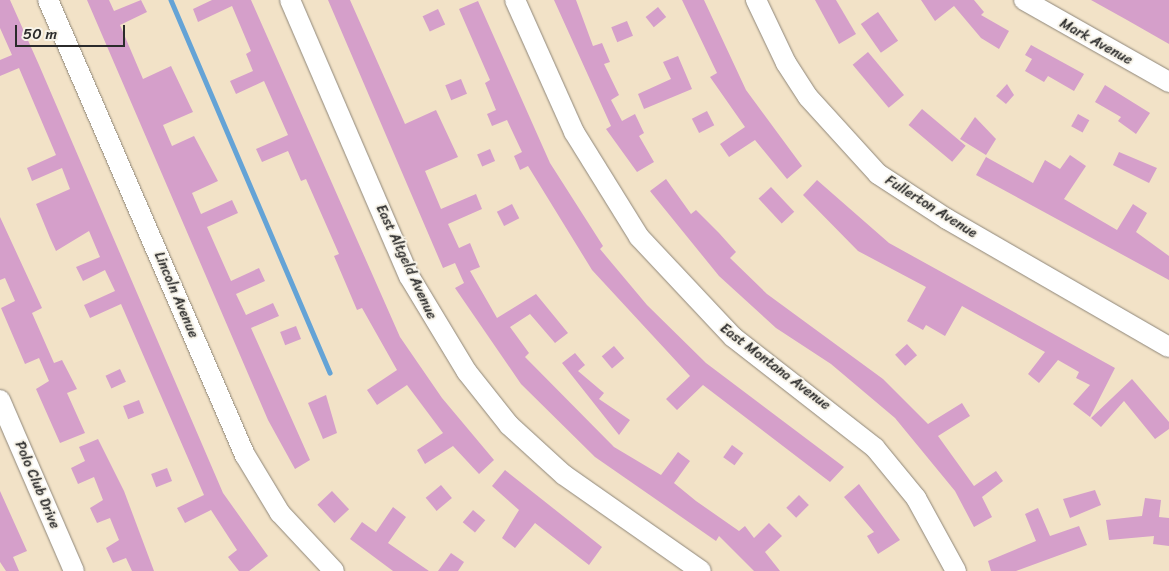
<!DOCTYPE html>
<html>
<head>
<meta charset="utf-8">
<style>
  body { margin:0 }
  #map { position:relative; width:1169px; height:571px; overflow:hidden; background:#f2e2c7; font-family:Sriracha,sans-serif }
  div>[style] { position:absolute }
  .stream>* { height:4.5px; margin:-2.25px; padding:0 2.25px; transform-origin:2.25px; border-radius:2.25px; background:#64a3d6 }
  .building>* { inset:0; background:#d59fca; transform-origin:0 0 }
  .roads { filter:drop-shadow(0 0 1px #8e8679) drop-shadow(0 0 1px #8e8679) }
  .minor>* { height:20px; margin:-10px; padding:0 10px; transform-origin:10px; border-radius:10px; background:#fff }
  span { translate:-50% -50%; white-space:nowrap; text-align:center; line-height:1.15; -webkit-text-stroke:4px #f7f3e8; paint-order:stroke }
  .street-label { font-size:14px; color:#2b2b2b }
  .scale { position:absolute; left:15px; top:25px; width:110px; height:22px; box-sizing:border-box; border:2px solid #2b2b2b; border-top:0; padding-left:6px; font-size:15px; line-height:18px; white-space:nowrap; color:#2b2b2b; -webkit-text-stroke:4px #f7f3e8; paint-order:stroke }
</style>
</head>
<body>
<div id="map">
  <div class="stream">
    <i style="left:171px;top:0;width:405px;rotate:66.9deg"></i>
  </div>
  <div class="building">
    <i style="clip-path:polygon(0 0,10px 0,39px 65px,223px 493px,268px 556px,249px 571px,239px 571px,228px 557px,237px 550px,211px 510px,185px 523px,177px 508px,204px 495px,121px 304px,90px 318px,84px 305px,115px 291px,105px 270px,83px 281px,76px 267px,100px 257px,89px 231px,56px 251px,50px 238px,36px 204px,70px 189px,62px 168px,32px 181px,27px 168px,56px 155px,19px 68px,0 76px,0 60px,12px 55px,0 28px)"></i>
    <i style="clip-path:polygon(87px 0,109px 0,114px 11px,141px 0,147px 12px,120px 25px,143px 79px,171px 66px,193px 112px,163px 125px,172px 146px,194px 136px,218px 181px,192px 193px,201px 214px,232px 200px,238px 213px,207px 227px,231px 281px,259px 268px,265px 281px,236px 294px,246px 315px,273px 303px,279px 316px,251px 328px,310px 460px,295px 469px,268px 420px)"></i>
    <i style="clip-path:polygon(212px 0,251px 0,400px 337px,442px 398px,494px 460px,479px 474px,453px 446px,425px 464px,417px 450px,443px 433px,407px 385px,377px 405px,367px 390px,397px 370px,362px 308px,357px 310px,334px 256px,339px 254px,306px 179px,301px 181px,288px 151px,262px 162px,256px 149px,288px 135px,264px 81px,236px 94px,230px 81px,253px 71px,246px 54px,251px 51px,232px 6px,198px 22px,193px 9px)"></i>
    <i style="clip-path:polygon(328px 0,350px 0,405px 124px,436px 110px,458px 157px,425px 171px,441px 209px,476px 194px,482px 209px,448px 224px,459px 248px,470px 243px,480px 267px,470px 271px,497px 318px,536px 294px,568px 333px,555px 343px,530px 314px,510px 327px,529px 353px,525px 357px,614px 447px,661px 475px,678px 452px,690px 461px,674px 483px,696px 501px,739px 531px,745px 526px,754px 538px,769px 523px,782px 536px,765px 552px,780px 571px,754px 571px,719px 536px,716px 541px,595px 457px,521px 384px,455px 288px,464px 283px,455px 263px,443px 268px)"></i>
    <i style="clip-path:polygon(554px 0,576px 0,593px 46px,602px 43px,610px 62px,604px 64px,619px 95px,611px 100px,622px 121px,635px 114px,644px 133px,639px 136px,654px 162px,637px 172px,606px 129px,611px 126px)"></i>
    <i style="clip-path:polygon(682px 0,704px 0,746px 90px,802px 166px,787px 179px,755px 140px,729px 157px,720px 144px,745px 127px,710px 77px,717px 73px)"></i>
    <i style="clip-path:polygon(815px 0,836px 0,856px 34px,839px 44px)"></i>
    <i style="clip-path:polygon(921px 0,974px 0,984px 12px,981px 15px,1009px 31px,999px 49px,981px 38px,954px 6px,935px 21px)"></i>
    <i style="clip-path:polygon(1091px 0,1169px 0,1169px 44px,1127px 20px)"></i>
    <i style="clip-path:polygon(478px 1px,550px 163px,603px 246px,600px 249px,647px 305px,706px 363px,844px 467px,830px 482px,703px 385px,677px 410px,666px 399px,690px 376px,592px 270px,528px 166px,520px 170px,514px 156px,522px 152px,507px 120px,492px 126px,487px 114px,496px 110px,485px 83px,490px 80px,459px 9px)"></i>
    <i style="left:658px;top:7px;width:13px;height:16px;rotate:51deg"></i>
    <i style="left:438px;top:9px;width:17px;height:17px;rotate:65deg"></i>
    <i style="left:878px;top:12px;width:35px;height:21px;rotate:55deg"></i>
    <i style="left:627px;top:21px;width:16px;height:17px;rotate:68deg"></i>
    <i style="clip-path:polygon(1031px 45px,1084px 74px,1074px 91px,1048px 76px,1044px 82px,1025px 71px,1032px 59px,1025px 55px)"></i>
    <i style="left:868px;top:52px;width:56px;height:20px;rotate:50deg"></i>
    <i style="clip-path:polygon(678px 56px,692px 89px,644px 109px,638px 94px,671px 79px,663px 62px)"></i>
    <i style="left:461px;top:79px;width:16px;height:17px;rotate:68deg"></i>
    <i style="clip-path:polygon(1007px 84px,1014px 95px,1006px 104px,996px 96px)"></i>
    <i style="clip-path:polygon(1105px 85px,1150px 113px,1136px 134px,1118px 121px,1121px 117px,1095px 102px)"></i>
    <i style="left:922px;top:109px;width:57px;height:21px;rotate:40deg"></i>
    <i style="left:707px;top:111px;width:16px;height:17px;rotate:63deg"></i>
    <i style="left:1078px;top:114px;width:13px;height:14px;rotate:29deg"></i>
    <i style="clip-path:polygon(975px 117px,996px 139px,986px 155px,960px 139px)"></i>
    <i style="left:490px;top:149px;width:13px;height:14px;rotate:67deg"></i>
    <i style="clip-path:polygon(1119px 152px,1157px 168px,1149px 183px,1113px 165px)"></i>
    <i style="clip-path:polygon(1070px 155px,1086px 166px,1064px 199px,1117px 230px,1133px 204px,1147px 213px,1136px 232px,1169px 256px,1169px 280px,976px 175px,986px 157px,1033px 183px,1045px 160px,1060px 169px)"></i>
    <i style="clip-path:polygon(666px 179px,691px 214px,696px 210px,719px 233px,736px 252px,730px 258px,767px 294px,883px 379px,928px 424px,962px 403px,970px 416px,938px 436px,974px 486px,996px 471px,1003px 481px,982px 497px,992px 517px,974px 527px,955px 491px,895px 418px,831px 364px,776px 328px,719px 276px,650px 191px)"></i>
    <i style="clip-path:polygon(817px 180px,889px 243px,1115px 368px,1090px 417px,1073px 404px,1090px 385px,1076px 378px,1079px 372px,1058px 360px,1039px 383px,1028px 374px,1045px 352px,962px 306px,945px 336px,926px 325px,923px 330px,907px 321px,926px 287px,858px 251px,803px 195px)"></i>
    <i style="left:771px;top:187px;width:34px;height:17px;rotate:47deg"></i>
    <i style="left:512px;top:204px;width:16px;height:17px;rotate:63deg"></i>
    <i style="clip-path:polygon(0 217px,42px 308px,32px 313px,54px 363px,62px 360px,77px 389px,67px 393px,85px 433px,60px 443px,36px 389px,49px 381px,39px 358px,25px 364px,1px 308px,15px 301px,5px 278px,0 280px)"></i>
    <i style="left:296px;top:326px;width:14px;height:17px;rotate:69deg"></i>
    <i style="left:907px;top:344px;width:15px;height:16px;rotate:48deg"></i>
    <i style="left:614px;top:346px;width:16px;height:16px;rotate:50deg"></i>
    <i style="clip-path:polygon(575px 353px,585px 365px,578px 371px,604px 393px,599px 399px,630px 420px,619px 435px,562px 363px)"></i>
    <i style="left:120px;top:369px;width:14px;height:16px;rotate:65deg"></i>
    <i style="clip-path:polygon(1132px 379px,1169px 422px,1169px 429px,1155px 439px,1124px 401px,1101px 427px,1091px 418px)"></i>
    <i style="clip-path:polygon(326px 395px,337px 433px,323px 439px,308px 403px)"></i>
    <i style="left:139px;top:400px;width:14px;height:17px;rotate:69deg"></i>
    <i style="clip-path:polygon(98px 439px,124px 491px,154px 571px,132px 571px,126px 558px,113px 563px,106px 548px,119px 540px,110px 518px,97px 523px,90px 508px,103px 500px,94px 477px,78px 484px,71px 468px,85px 461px,79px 447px)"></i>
    <i style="left:732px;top:445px;width:14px;height:15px;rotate:36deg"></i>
    <i style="left:167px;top:468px;width:14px;height:17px;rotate:69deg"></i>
    <i style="clip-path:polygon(505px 470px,602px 547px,589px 565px,535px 523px,515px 548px,502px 538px,519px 510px,492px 486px)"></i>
    <i style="clip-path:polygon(859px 484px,900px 540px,878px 554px,867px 536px,874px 532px,844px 497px)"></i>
    <i style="left:441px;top:485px;width:17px;height:20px;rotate:50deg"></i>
    <i style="clip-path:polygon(1095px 490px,1101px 505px,1070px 518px,1063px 499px)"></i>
    <i style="clip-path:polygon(0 491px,27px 551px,13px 557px,19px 571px,6px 571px,0 562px)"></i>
    <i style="left:332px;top:491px;width:25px;height:20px;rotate:47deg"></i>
    <i style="left:799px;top:495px;width:14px;height:18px;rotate:45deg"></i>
    <i style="clip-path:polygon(1145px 498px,1161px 500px,1159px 517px,1169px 518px,1169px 546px,1153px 544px,1154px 536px,1109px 540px,1106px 520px,1142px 516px)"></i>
    <i style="clip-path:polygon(393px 507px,406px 517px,388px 543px,429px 571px,393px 571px,350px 539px,362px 522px,376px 532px)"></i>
    <i style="clip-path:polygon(1038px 508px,1050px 536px,1079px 526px,1087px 545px,1016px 571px,991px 571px,988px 561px,1036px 541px,1025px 514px)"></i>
    <i style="left:473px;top:510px;width:16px;height:16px;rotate:40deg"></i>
    <i style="clip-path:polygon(451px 553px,464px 562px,458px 571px,438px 571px)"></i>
  </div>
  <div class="roads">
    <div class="minor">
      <i style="left:48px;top:0;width:496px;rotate:66.6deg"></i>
      <i style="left:245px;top:455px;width:68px;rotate:58.9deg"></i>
      <i style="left:280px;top:513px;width:79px;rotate:47deg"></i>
      <i style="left:290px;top:0;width:301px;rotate:66.7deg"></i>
      <i style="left:409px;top:276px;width:112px;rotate:58.9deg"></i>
      <i style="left:467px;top:372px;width:68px;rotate:51.6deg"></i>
      <i style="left:509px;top:425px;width:74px;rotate:42.3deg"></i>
      <i style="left:564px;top:475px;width:167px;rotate:35deg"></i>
      <i style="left:515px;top:0;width:145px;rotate:65.9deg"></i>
      <i style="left:574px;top:132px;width:123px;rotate:58.2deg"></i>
      <i style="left:639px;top:237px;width:137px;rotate:46.8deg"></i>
      <i style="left:733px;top:337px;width:180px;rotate:38deg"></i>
      <i style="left:875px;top:448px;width:65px;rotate:50.6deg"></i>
      <i style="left:916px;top:498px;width:83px;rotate:61.3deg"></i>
      <i style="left:756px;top:0;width:70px;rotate:64.5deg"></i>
      <i style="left:786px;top:63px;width:40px;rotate:57.1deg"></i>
      <i style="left:808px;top:97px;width:104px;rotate:47.7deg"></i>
      <i style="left:878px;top:174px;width:82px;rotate:33.1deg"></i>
      <i style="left:947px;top:219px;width:256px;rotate:30deg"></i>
      <i style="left:1024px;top:0;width:167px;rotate:29.5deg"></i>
      <i style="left:0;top:400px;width:186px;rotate:66.6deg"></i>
    </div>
  </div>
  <div class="street-label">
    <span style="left:1096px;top:42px;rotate:29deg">Mark Avenue</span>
    <span style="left:931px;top:207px;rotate:32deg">Fullerton Avenue</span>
    <span style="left:406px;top:262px;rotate:65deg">East Altgeld Avenue</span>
    <span style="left:176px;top:295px;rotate:67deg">Lincoln Avenue</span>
    <span style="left:775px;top:367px;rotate:37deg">East Montana Avenue</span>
    <span style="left:37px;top:485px;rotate:67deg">Polo Club Drive</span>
  </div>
  <div class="scale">50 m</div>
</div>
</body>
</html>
